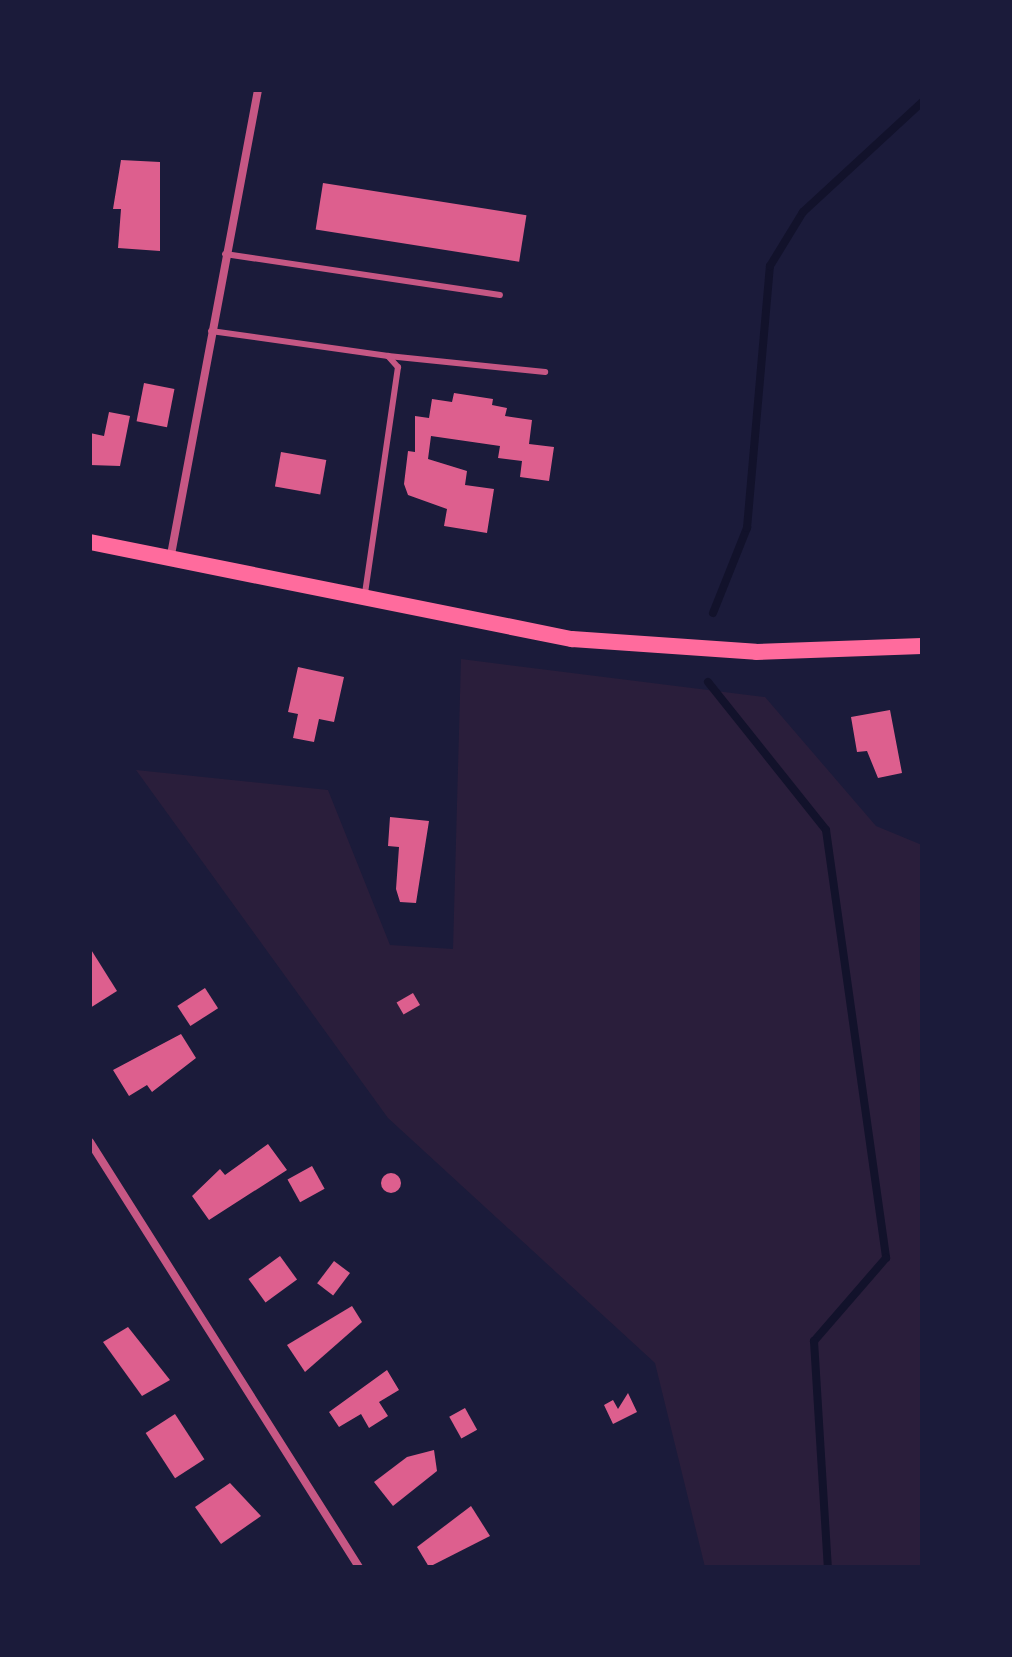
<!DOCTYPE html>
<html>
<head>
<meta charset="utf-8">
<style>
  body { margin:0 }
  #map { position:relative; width:1012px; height:1657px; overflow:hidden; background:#1b1b3a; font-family:Inter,sans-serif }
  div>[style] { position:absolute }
  .green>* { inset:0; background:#2a1e3b }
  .stream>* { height:8px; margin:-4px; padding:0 4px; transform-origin:4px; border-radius:4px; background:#12122b }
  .building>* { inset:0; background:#dd5f8e; transform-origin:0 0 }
  .round { border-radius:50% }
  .service>* { height:6px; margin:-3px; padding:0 3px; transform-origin:3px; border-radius:3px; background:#c65784 }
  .minor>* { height:8px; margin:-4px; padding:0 4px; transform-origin:4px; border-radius:4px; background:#c65784 }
  .secondary>* { height:16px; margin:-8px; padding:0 8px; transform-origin:8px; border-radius:8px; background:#ff6b9d }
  span { translate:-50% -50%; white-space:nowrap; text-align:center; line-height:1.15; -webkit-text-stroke:7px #1b1b3a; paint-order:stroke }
  .frame { position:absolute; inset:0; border:92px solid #1b1b3a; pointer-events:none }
</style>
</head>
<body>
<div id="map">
  <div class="green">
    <i style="clip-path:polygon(461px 659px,765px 697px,876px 826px,922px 845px,922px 1567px,705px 1567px,655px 1363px,388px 1118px,136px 770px,328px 790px,390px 945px,453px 949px)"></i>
  </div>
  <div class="stream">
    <i style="left:713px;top:613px;width:92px;rotate:-68.2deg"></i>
    <i style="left:747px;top:528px;width:263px;rotate:-85deg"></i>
    <i style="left:770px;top:266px;width:63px;rotate:-58.6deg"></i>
    <i style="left:803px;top:212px;width:162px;rotate:-42.7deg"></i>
    <i style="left:708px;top:682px;width:189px;rotate:51.4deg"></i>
    <i style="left:826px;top:830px;width:432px;rotate:82deg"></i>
    <i style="left:886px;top:1258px;width:110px;rotate:130.9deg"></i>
    <i style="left:814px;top:1341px;width:226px;rotate:86.5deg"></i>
  </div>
  <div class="building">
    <i style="clip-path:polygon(121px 160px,160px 162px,160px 251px,118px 248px,121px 209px,113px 209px)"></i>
    <i style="left:323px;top:183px;width:206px;height:47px;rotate:9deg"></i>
    <i style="left:144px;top:383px;width:31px;height:39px;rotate:11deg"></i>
    <i style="clip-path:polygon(454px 393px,493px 399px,492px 405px,507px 408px,505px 416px,532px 420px,529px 444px,554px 447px,549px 481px,520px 477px,522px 461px,498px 458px,500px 446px,431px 436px,428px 459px,467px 471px,465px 485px,494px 489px,487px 533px,444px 526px,447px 509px,408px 495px,404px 484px,408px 451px,415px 452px,415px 416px,429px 418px,432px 399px,452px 402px)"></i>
    <i style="clip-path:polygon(109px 412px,130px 416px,120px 466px,90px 465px,90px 433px,104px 436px)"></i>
    <i style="left:281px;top:452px;width:46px;height:35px;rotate:10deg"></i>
    <i style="clip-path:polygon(298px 667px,344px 677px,334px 722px,319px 719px,314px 742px,293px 738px,298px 714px,288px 712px)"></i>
    <i style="clip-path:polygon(890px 710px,902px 773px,878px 778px,867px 751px,857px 752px,851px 717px)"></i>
    <i style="clip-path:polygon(390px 817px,429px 821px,416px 903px,400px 902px,396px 889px,399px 847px,388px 846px)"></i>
    <i style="clip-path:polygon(90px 948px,117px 991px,90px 1008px)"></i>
    <i style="left:205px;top:988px;width:24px;height:33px;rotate:57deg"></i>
    <i style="left:413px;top:993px;width:14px;height:19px;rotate:60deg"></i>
    <i style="clip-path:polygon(181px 1034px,196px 1058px,152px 1092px,147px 1085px,129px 1096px,113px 1070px)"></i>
    <i style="clip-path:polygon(268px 1144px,287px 1170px,209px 1220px,192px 1196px,220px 1169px,225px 1175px)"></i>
    <i style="left:312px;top:1166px;width:26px;height:28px;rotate:61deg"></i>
    <i class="round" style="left:381px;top:1173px;width:20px;height:20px"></i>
    <i style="left:280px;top:1256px;width:29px;height:39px;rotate:54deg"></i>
    <i style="left:334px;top:1261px;width:20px;height:28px;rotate:37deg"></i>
    <i style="clip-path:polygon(352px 1306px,362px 1322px,305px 1372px,287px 1345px)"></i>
    <i style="clip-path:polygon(128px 1327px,170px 1380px,142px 1396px,103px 1342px)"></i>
    <i style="clip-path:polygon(387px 1370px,399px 1390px,379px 1402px,388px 1416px,369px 1428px,361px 1414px,339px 1427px,329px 1412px)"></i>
    <i style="clip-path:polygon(628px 1393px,637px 1412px,613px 1424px,604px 1405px,613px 1400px,618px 1409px)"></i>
    <i style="left:465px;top:1408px;width:25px;height:18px;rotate:61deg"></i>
    <i style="left:175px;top:1414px;width:54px;height:35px;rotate:57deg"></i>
    <i style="clip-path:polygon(434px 1450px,437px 1471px,393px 1506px,374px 1482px,407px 1457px)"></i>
    <i style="clip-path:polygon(230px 1483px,261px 1516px,221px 1544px,195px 1507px)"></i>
    <i style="clip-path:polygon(471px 1506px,490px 1536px,429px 1567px,417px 1547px)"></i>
  </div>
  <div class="service">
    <i style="left:225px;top:254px;width:278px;rotate:8.5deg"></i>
    <i style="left:211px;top:331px;width:179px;rotate:8deg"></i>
    <i style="left:388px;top:356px;width:15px;rotate:48deg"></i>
    <i style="left:398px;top:367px;width:229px;rotate:98.3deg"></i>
    <i style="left:388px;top:356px;width:158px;rotate:5.8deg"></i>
  </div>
  <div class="minor">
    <i style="left:170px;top:560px;width:478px;rotate:-79.4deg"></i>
    <i style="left:90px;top:1142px;width:503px;rotate:57.67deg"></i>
  </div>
  <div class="secondary">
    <i style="left:90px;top:542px;width:492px;rotate:11.4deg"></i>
    <i style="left:572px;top:639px;width:184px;rotate:4deg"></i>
    <i style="left:756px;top:652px;width:166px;rotate:-2.1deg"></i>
  </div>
  <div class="frame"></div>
</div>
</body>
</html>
